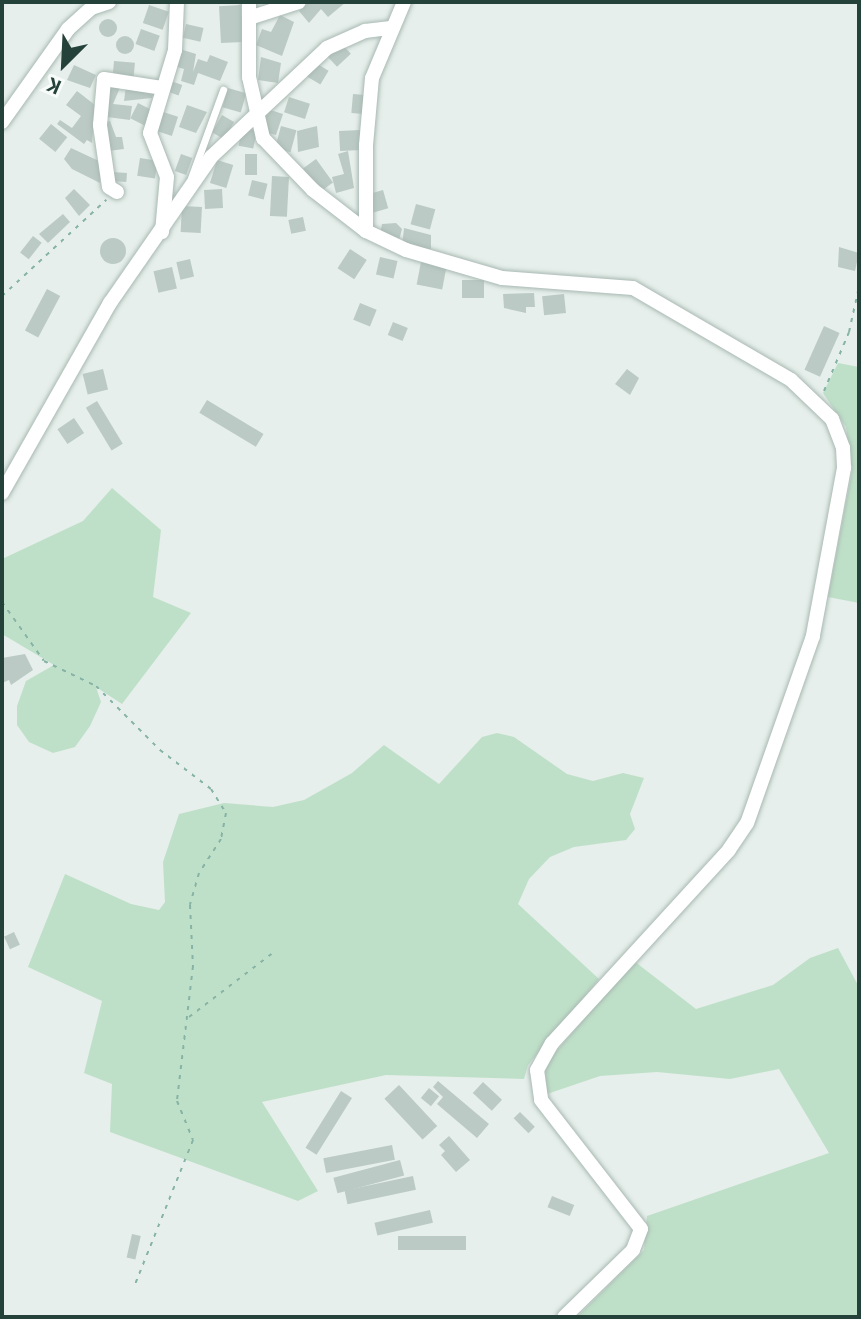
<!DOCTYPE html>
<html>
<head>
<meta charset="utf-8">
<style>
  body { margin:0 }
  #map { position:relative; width:861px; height:1319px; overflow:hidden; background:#e6efeb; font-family:"Alegreya Sans",sans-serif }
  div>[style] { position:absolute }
  .green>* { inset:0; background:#bfe0c8 }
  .building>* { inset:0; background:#bbcac4; transform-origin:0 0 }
  .round { border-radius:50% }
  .path>* { height:2px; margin-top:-1px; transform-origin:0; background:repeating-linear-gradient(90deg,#86b3a5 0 4px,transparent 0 10px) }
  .roads { filter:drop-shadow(0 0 2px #a8b8b2) drop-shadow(0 0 2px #a8b8b2) }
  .service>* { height:7px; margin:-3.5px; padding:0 3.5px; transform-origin:3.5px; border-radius:3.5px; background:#fff }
  .minor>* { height:14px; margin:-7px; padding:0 7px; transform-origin:7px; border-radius:7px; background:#fff }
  span { translate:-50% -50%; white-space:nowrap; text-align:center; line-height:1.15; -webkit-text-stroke:8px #f7fbf9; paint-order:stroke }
  .frame { position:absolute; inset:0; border:4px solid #24423a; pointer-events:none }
  .north { position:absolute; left:24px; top:24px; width:80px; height:80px; -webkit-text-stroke:6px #f7fbf9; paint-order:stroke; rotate:204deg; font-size:22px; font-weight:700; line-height:32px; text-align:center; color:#24423a }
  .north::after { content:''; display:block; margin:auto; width:28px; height:36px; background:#24423a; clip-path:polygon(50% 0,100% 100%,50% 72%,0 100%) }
</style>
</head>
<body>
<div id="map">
  <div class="green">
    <i style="clip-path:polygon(838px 363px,859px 367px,859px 603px,828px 597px,852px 471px,846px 427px,823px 393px)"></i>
    <i style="clip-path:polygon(112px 488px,161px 530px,153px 597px,191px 613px,122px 704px,96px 687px,101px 702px,90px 726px,75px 747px,53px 753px,29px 742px,17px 725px,17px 706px,26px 681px,54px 665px,2px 634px,2px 559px,83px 521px)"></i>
    <i style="clip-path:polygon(497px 733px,514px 737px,567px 774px,593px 781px,623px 773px,644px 778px,630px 814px,635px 829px,626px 840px,574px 847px,550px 857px,529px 879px,518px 904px,599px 979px,528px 1065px,524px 1079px,386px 1075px,262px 1102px,318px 1191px,298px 1201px,110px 1132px,112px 1084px,84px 1073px,102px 1001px,28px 967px,65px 874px,131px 904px,159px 910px,165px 902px,163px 862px,179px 814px,224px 803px,273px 807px,304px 800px,352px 773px,384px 745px,439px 784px,482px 737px)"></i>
    <i style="clip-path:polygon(838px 948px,859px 987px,859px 1317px,577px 1317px,644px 1250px,647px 1216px,829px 1153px,779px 1069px,730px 1079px,657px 1072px,600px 1076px,547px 1094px,545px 1069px,553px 1055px,634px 961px,696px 1009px,773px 985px,810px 958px)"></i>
  </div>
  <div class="building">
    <i style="clip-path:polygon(309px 2px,317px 3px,346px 2px,328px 17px,321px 9px,309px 23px,299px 11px)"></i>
    <i style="left:149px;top:5px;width:21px;height:19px;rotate:19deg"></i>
    <i style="left:241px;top:5px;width:37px;height:22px;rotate:87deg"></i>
    <i style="clip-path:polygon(280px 15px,294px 22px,282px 56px,256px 45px,262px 29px,271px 32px)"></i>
    <i class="round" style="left:99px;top:19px;width:18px;height:18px"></i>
    <i style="left:186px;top:24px;width:18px;height:14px;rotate:13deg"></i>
    <i style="left:141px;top:29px;width:20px;height:16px;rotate:20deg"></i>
    <i class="round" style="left:116px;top:36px;width:18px;height:18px"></i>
    <i style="left:340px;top:42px;width:16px;height:19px;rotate:47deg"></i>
    <i style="clip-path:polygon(180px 49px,196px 54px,193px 72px,198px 59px,207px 62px,210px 55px,228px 62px,220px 81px,198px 73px,194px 85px,181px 81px,184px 69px,174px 66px)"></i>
    <i style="clip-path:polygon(261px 57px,281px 63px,278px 83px,258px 80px)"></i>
    <i style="left:114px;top:61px;width:21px;height:16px;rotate:5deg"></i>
    <i style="left:314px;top:62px;width:17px;height:16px;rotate:31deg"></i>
    <i style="clip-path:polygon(74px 65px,96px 75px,90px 88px,67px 80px)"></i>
    <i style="clip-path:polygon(108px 81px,122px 83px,113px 104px,132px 106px,130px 120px,107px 117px)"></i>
    <i style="left:171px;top:81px;width:12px;height:11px;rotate:20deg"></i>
    <i style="clip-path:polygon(126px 86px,154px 90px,152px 98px,124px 101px)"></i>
    <i style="left:228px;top:88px;width:19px;height:20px;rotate:16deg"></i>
    <i style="clip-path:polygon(77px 91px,95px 105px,92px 143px,87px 140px,84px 144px,57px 124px,60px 120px,72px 128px,81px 116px,66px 105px)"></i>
    <i style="left:353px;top:94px;width:12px;height:19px;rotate:5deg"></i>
    <i style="left:289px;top:97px;width:22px;height:16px;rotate:18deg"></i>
    <i style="left:138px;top:103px;width:16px;height:17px;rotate:27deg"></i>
    <i style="clip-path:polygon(187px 105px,207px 112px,196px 133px,179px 127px)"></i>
    <i style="clip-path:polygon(264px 108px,283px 114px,276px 135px,261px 131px)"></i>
    <i style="left:160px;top:111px;width:19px;height:20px;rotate:18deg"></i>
    <i style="left:222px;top:115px;width:14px;height:20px;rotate:30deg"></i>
    <i style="clip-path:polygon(110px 121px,116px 137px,122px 137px,124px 149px,108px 151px,105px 122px)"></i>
    <i style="left:51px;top:124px;width:21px;height:19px;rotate:39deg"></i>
    <i style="left:281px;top:126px;width:16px;height:23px;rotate:15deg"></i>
    <i style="clip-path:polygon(317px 126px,319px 147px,298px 152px,297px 131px)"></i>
    <i style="left:242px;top:128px;width:15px;height:18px;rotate:11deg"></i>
    <i style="left:360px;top:130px;width:20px;height:21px;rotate:87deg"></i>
    <i style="clip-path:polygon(71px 148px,101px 162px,100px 183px,72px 169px,64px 159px)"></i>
    <i style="clip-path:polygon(348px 151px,354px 188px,336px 193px,332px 177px,344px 174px,338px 154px)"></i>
    <i style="left:181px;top:154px;width:12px;height:18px;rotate:20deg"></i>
    <i style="left:245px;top:154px;width:12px;height:21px"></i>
    <i style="left:140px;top:158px;width:18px;height:18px;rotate:9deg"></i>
    <i style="left:316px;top:159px;width:29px;height:16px;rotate:54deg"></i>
    <i style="left:217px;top:160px;width:17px;height:24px;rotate:17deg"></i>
    <i style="left:112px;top:172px;width:15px;height:9px;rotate:4deg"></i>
    <i style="left:272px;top:176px;width:17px;height:40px;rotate:3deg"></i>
    <i style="left:252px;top:180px;width:16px;height:16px;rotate:14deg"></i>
    <i style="clip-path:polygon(74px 189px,90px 205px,79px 216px,65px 198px)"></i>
    <i style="left:222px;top:189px;width:19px;height:18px;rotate:87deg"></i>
    <i style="left:383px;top:190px;width:19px;height:17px;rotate:74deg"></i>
    <i style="left:416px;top:204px;width:20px;height:21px;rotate:15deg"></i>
    <i style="left:182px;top:206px;width:20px;height:26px;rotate:3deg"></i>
    <i style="clip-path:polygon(63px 214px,70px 222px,48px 243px,39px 234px)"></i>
    <i style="left:303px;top:217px;width:14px;height:15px;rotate:78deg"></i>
    <i style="clip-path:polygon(396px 223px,402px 229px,399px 240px,380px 235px,382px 224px)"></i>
    <i style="clip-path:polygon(404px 228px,431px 235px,431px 249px,402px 247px)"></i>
    <i style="left:33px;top:236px;width:11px;height:21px;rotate:38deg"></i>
    <i class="round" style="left:100px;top:238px;width:26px;height:26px"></i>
    <i style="clip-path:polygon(839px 247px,859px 253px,855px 271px,838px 267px)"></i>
    <i style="left:350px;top:249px;width:20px;height:23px;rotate:33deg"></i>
    <i style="left:380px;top:257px;width:18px;height:18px;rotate:13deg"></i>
    <i style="left:190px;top:259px;width:18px;height:14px;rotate:77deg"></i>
    <i style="left:421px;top:262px;width:26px;height:23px;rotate:11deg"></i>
    <i style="left:172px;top:267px;width:22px;height:19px;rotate:77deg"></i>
    <i style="left:462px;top:280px;width:22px;height:18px"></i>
    <i style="left:47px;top:289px;width:15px;height:47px;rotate:28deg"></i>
    <i style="clip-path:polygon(534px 293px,535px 307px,526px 307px,526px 313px,504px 308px,503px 294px)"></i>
    <i style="left:564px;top:294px;width:19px;height:22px;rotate:84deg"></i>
    <i style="left:360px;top:303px;width:18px;height:18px;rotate:22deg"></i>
    <i style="left:393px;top:322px;width:16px;height:14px;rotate:22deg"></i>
    <i style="left:824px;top:326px;width:17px;height:48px;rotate:24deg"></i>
    <i style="left:103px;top:369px;width:21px;height:21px;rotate:76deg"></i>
    <i style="clip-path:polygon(627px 369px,639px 378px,630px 395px,615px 384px)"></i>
    <i style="left:207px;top:400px;width:66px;height:15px;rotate:31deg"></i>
    <i style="left:97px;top:401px;width:50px;height:13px;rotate:59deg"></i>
    <i style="left:74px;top:418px;width:18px;height:20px;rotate:56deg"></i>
    <i style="clip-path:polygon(25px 654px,33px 670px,11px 685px,9px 680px,2px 683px,2px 658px)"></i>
    <i style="left:14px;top:932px;width:14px;height:11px;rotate:65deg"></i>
    <i style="clip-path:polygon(438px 1081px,489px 1124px,477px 1138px,437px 1104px,443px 1097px,433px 1087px)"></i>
    <i style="left:483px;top:1082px;width:26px;height:15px;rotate:43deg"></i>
    <i style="left:399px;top:1085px;width:56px;height:20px;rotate:47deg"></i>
    <i style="left:429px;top:1088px;width:13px;height:13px;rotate:39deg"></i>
    <i style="left:341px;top:1091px;width:13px;height:67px;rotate:32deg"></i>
    <i style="left:520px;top:1112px;width:21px;height:9px;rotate:45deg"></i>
    <i style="clip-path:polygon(449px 1136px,470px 1160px,456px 1172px,441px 1155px,445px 1151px,439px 1145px)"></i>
    <i style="left:392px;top:1145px;width:15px;height:70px;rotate:79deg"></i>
    <i style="left:400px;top:1160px;width:16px;height:69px;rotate:75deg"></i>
    <i style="left:413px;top:1176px;width:14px;height:70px;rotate:78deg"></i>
    <i style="left:552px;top:1196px;width:24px;height:12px;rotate:22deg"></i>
    <i style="left:430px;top:1210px;width:13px;height:57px;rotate:77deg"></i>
    <i style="left:132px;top:1234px;width:9px;height:24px;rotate:13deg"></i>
    <i style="left:466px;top:1236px;width:14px;height:68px;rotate:90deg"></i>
  </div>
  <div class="path">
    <i style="left:2px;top:296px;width:142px;rotate:-42.7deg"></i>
    <i style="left:824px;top:391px;width:64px;rotate:-67deg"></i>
    <i style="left:849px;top:332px;width:46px;rotate:-77.5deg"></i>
    <i style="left:2px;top:602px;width:72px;rotate:54.6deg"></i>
    <i style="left:44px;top:661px;width:58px;rotate:25.7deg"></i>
    <i style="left:96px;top:686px;width:91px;rotate:45deg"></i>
    <i style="left:160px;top:750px;width:64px;rotate:37.4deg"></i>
    <i style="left:211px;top:789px;width:28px;rotate:58deg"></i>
    <i style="left:226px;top:813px;width:26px;rotate:101deg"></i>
    <i style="left:221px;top:839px;width:40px;rotate:122.9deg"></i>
    <i style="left:199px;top:873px;width:33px;rotate:106deg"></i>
    <i style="left:190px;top:905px;width:61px;rotate:87.2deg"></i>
    <i style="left:193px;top:966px;width:136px;rotate:96.8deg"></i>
    <i style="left:177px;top:1101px;width:42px;rotate:67.7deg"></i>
    <i style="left:193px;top:1140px;width:155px;rotate:111.9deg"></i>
    <i style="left:189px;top:1017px;width:107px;rotate:-37.4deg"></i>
  </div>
  <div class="roads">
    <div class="service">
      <i style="left:191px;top:178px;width:94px;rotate:-70deg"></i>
    </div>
    <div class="minor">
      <i style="left:249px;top:2px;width:16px;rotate:90deg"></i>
      <i style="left:249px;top:18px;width:52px;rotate:-17.7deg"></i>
      <i style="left:404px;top:2px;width:82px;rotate:112.8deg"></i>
      <i style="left:372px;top:78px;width:67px;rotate:95.1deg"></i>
      <i style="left:366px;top:145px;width:86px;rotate:90deg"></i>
      <i style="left:366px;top:231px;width:44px;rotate:25.4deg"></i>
      <i style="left:406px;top:250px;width:100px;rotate:16.3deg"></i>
      <i style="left:502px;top:278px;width:131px;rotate:4.4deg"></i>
      <i style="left:633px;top:288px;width:183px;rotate:30.2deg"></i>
      <i style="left:791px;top:380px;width:57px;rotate:43.6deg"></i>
      <i style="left:832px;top:419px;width:31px;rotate:69deg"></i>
      <i style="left:843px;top:448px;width:20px;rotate:87deg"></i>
      <i style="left:844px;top:468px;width:171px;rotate:100.5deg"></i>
      <i style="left:813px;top:636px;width:198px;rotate:109.4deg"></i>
      <i style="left:747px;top:823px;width:32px;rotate:124deg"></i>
      <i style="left:729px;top:850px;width:262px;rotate:132.5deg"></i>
      <i style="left:552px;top:1043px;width:31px;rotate:119deg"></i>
      <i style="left:537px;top:1070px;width:30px;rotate:82deg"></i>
      <i style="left:541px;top:1100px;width:163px;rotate:52.2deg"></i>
      <i style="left:641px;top:1229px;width:22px;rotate:111deg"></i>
      <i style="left:633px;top:1250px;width:96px;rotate:135.8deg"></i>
      <i style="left:249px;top:18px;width:59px;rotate:90deg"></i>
      <i style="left:249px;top:77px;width:63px;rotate:77.1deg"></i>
      <i style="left:263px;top:138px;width:72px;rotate:46.1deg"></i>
      <i style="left:313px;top:190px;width:67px;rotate:37.7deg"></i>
      <i style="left:2px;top:122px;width:114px;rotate:-54.6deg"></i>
      <i style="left:68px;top:29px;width:31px;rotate:-42deg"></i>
      <i style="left:91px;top:8px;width:19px;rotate:-18deg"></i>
      <i style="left:117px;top:192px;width:9px;rotate:-148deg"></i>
      <i style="left:109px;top:187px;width:63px;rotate:-98.3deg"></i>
      <i style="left:100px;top:125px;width:46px;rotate:-85deg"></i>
      <i style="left:104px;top:79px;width:60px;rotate:8.7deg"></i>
      <i style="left:162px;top:232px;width:55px;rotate:-84.8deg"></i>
      <i style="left:167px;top:177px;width:47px;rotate:-111.1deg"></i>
      <i style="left:150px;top:133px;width:87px;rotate:-73.2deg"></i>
      <i style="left:175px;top:50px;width:48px;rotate:-87.6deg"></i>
      <i style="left:2px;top:493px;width:219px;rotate:-60.4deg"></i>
      <i style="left:110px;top:303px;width:178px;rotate:-55.3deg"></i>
      <i style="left:211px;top:157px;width:159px;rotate:-43.2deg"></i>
      <i style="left:327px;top:48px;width:42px;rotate:-24.1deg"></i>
      <i style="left:365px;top:31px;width:26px;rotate:-7deg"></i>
    </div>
  </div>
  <div class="frame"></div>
  <div class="north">K</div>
</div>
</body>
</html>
